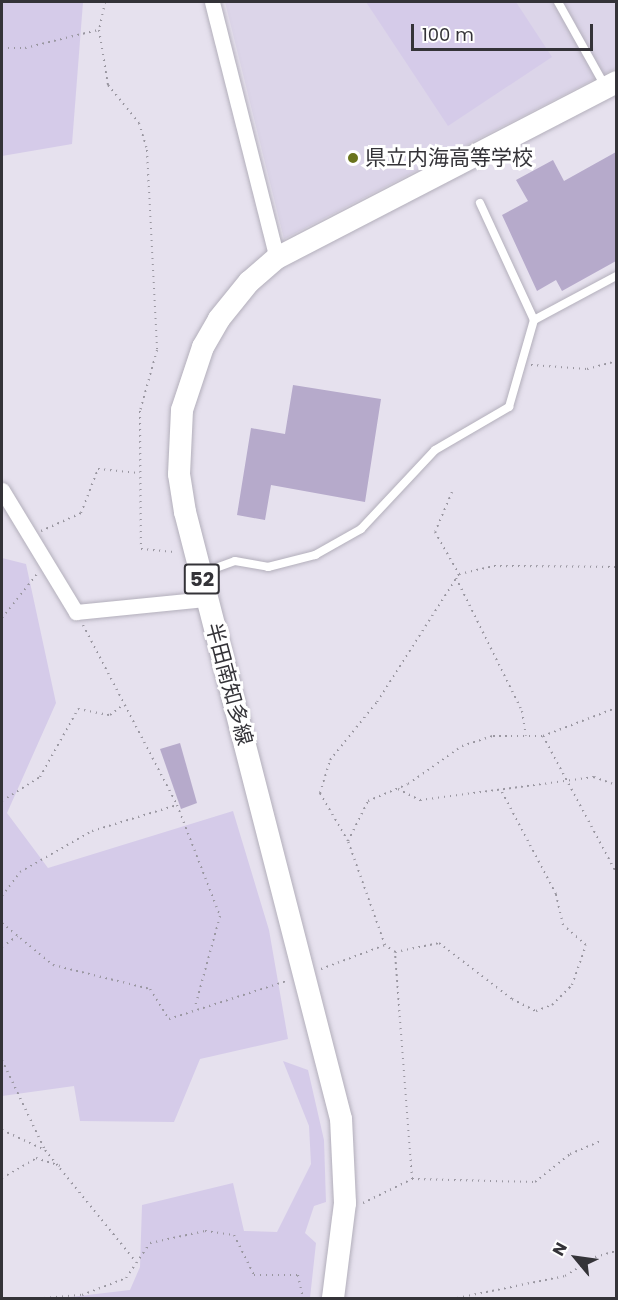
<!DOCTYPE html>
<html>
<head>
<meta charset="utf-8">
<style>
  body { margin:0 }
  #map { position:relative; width:618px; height:1300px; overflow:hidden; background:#e6e1ee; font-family:Poppins,"Noto Sans JP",sans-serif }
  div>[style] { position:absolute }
  .built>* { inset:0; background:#dcd5e9 }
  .green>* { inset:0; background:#d5cbe9 }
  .building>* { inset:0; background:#b6aacb }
  .path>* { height:2px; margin-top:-1px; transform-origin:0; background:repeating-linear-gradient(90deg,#9a97a1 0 1.5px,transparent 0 6px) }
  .roads { filter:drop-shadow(0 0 2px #b3afbb) drop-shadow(0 0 2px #b3afbb) }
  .lane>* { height:8px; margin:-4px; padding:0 4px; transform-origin:4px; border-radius:4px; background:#fff }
  .street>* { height:15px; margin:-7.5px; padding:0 7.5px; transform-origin:7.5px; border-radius:7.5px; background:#fff }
  .primary>* { height:22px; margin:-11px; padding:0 11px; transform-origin:11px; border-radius:11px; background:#fff }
  .dots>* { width:16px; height:16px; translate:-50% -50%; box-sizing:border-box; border:3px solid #fff; border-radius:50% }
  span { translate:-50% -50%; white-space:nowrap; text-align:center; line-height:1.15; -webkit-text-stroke:6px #fff; paint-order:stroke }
  .shield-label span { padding:2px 4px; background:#fff; border:2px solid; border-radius:4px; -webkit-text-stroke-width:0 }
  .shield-label { font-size:20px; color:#343338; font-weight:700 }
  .poi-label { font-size:21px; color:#343338 }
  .left { translate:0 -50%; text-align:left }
  .street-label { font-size:21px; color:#343338 }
  .frame { position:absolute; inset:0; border:3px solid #343338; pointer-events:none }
  .north { position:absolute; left:546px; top:1228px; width:60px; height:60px; -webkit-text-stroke:4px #fff; paint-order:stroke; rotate:299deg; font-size:16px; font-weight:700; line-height:24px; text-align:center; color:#343338 }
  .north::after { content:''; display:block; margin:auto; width:21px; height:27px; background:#343338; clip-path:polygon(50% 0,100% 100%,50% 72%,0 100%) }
  .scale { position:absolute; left:411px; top:24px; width:182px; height:27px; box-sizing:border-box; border:3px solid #343338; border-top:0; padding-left:8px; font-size:18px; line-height:21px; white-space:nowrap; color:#343338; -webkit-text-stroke:4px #fff; paint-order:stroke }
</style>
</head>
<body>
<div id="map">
  <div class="built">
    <i style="clip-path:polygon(225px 2px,616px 2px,616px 68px,284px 239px)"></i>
  </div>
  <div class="green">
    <i style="clip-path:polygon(2px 2px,83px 2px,72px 144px,2px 156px)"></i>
    <i style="clip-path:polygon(366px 2px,516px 2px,552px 57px,448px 126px)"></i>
    <i style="clip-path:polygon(2px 558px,26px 564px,56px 703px,7px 813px,48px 868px,233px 811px,269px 930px,288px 1039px,200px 1059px,174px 1122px,80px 1121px,74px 1086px,2px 1096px)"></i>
    <i style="clip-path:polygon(283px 1061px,308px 1070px,324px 1140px,326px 1202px,314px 1206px,305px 1233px,316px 1243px,310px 1298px,62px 1298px,130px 1290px,140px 1267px,142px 1205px,233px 1183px,244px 1231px,277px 1232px,311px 1164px,309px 1126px)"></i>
  </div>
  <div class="building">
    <i style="clip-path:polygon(616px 152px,616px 261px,562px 291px,556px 280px,537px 291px,502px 215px,528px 201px,516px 180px,553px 160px,564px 181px)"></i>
    <i style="clip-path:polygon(293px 385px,381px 399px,365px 502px,271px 485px,265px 520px,237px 515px,251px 428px,285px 434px)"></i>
    <i style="clip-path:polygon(180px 743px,197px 803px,181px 809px,160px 749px)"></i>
  </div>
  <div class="path">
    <i style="left:105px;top:2px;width:29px;rotate:102deg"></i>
    <i style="left:99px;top:30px;width:56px;rotate:80.7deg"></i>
    <i style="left:108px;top:85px;width:49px;rotate:50.8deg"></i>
    <i style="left:139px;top:123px;width:28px;rotate:73deg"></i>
    <i style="left:147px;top:150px;width:200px;rotate:87.1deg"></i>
    <i style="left:157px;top:350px;width:63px;rotate:105.6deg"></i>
    <i style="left:140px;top:411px;width:138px;rotate:89.6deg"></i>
    <i style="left:141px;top:549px;width:36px;rotate:5deg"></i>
    <i style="left:2px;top:48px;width:23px"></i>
    <i style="left:25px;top:48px;width:75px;rotate:-13.9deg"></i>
    <i style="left:531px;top:365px;width:56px;rotate:4.1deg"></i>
    <i style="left:587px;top:369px;width:30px;rotate:-15deg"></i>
    <i style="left:452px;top:492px;width:43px;rotate:113deg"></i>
    <i style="left:435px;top:532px;width:48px;rotate:60.3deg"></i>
    <i style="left:41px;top:531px;width:44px;rotate:-24.2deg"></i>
    <i style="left:81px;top:513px;width:47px;rotate:-68.9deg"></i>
    <i style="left:98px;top:469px;width:41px;rotate:5.6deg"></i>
    <i style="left:456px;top:578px;width:148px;rotate:63.6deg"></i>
    <i style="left:522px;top:711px;width:25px;rotate:81deg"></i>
    <i style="left:2px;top:618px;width:56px;rotate:-51.5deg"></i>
    <i style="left:83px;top:625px;width:203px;rotate:62.4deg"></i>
    <i style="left:177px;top:805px;width:119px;rotate:68.8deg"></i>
    <i style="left:220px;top:916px;width:94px;rotate:105.4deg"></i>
    <i style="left:543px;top:736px;width:154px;rotate:61.8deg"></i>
    <i style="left:398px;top:789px;width:25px;rotate:27deg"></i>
    <i style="left:420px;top:800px;width:176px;rotate:-7.5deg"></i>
    <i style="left:594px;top:777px;width:23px;rotate:20deg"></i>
    <i style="left:2px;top:801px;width:45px;rotate:-32.3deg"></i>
    <i style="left:40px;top:777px;width:78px;rotate:-60.8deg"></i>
    <i style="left:78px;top:709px;width:33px;rotate:11deg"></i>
    <i style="left:110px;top:715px;width:18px;rotate:-38deg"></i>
    <i style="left:348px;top:841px;width:45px;rotate:-63.4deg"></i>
    <i style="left:368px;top:801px;width:43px;rotate:-23deg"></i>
    <i style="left:408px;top:784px;width:66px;rotate:-35.1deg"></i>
    <i style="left:462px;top:746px;width:33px;rotate:-18deg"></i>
    <i style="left:493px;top:736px;width:50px"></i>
    <i style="left:543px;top:736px;width:78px;rotate:-21deg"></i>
    <i style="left:2px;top:896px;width:30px;rotate:-53deg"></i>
    <i style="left:20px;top:872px;width:83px;rotate:-29.7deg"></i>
    <i style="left:92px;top:831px;width:89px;rotate:-17deg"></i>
    <i style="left:2px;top:923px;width:66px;rotate:39.5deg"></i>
    <i style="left:53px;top:965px;width:100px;rotate:13.9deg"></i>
    <i style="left:150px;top:989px;width:36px;rotate:58deg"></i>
    <i style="left:169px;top:1019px;width:124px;rotate:-17.9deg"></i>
    <i style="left:2px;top:947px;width:19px;rotate:-36deg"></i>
    <i style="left:395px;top:952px;width:45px;rotate:-11.6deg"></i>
    <i style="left:439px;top:943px;width:92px;rotate:37.5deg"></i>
    <i style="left:512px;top:999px;width:27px;rotate:27deg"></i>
    <i style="left:536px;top:1011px;width:17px;rotate:-21deg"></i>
    <i style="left:552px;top:1005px;width:28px;rotate:-45deg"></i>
    <i style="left:572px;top:985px;width:42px;rotate:-70.7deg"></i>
    <i style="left:586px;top:945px;width:30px;rotate:-139deg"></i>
    <i style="left:563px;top:925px;width:32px;rotate:-103deg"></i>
    <i style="left:556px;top:894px;width:118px;rotate:-117.9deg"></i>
    <i style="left:321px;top:969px;width:68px;rotate:-20.6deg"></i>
    <i style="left:2px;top:1060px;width:100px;rotate:64.5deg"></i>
    <i style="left:45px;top:1150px;width:144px;rotate:50.9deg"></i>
    <i style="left:2px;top:1130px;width:47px;rotate:24.9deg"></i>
    <i style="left:2px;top:1178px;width:39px;rotate:-30deg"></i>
    <i style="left:36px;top:1158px;width:25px;rotate:18deg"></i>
    <i style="left:412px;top:1179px;width:228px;rotate:-94.3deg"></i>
    <i style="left:395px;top:952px;width:12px;rotate:-145deg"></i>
    <i style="left:385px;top:945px;width:110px;rotate:-109.6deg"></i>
    <i style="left:348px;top:841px;width:56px;rotate:-120.3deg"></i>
    <i style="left:320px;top:793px;width:34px;rotate:-73deg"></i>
    <i style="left:330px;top:760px;width:75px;rotate:-51deg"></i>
    <i style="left:377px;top:702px;width:152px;rotate:-57.4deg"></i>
    <i style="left:459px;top:574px;width:36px;rotate:-13deg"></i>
    <i style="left:494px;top:566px;width:122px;rotate:0.5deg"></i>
    <i style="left:363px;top:1203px;width:55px;rotate:-26.1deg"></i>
    <i style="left:412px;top:1179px;width:123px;rotate:1.4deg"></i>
    <i style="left:535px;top:1182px;width:45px;rotate:-38.7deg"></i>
    <i style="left:570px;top:1154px;width:33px;rotate:-23deg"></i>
    <i style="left:44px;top:1298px;width:38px;rotate:-5deg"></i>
    <i style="left:82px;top:1295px;width:47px;rotate:-21.1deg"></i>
    <i style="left:126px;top:1278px;width:42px;rotate:-55.6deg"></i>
    <i style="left:150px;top:1243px;width:56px;rotate:-12.3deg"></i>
    <i style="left:205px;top:1231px;width:29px;rotate:8deg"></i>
    <i style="left:234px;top:1235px;width:45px;rotate:63.4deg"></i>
    <i style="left:254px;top:1275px;width:44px"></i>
    <i style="left:298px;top:1275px;width:24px;rotate:78deg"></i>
    <i style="left:457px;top:1298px;width:110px;rotate:-11.5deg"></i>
    <i style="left:565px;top:1276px;width:36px;rotate:-32deg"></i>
    <i style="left:595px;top:1257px;width:22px;rotate:-16deg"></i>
  </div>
  <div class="roads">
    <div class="lane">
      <i style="left:558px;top:2px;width:96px;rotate:60.8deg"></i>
      <i style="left:534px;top:320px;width:93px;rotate:-28.2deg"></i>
      <i style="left:202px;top:573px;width:35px;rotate:-20deg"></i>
      <i style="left:235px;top:561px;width:34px;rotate:10deg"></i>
      <i style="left:268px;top:567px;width:49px;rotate:-14.3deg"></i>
      <i style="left:315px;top:555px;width:53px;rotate:-29.5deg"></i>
      <i style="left:361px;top:529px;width:108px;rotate:-46.9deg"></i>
      <i style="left:435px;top:450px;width:86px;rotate:-30.2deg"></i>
      <i style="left:509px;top:407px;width:91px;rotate:-74deg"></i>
      <i style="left:534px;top:320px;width:129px;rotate:-114.8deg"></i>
    </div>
    <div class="street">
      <i style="left:212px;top:2px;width:264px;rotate:75.8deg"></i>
      <i style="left:2px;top:490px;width:143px;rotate:58.8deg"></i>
      <i style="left:76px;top:612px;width:132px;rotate:-5.7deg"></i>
    </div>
    <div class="primary">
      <i style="left:333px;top:1298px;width:96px;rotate:-82.8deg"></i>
      <i style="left:345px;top:1203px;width:84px;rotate:-92.7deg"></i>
      <i style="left:341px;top:1119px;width:627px;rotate:-104.41deg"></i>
      <i style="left:185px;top:512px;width:38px;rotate:-99deg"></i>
      <i style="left:179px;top:474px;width:64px;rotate:-87.3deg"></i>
      <i style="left:182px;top:410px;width:66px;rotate:-71.6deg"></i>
      <i style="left:203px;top:347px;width:32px;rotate:-60deg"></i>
      <i style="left:219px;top:319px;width:48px;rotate:-51deg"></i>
      <i style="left:249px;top:282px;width:37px;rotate:-41deg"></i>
      <i style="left:277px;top:258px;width:382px;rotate:-27.4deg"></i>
    </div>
  </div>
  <div class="dots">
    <i style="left:353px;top:158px;background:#6a731d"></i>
  </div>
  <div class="shield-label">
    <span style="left:202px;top:579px">52</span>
  </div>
  <div class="poi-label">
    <span class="left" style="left:365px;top:158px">県立内海高等学校</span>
  </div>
  <div class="street-label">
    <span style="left:229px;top:684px;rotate:75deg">半田南知多線</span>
  </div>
  <div class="frame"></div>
  <div class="north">N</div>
  <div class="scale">100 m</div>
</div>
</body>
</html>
